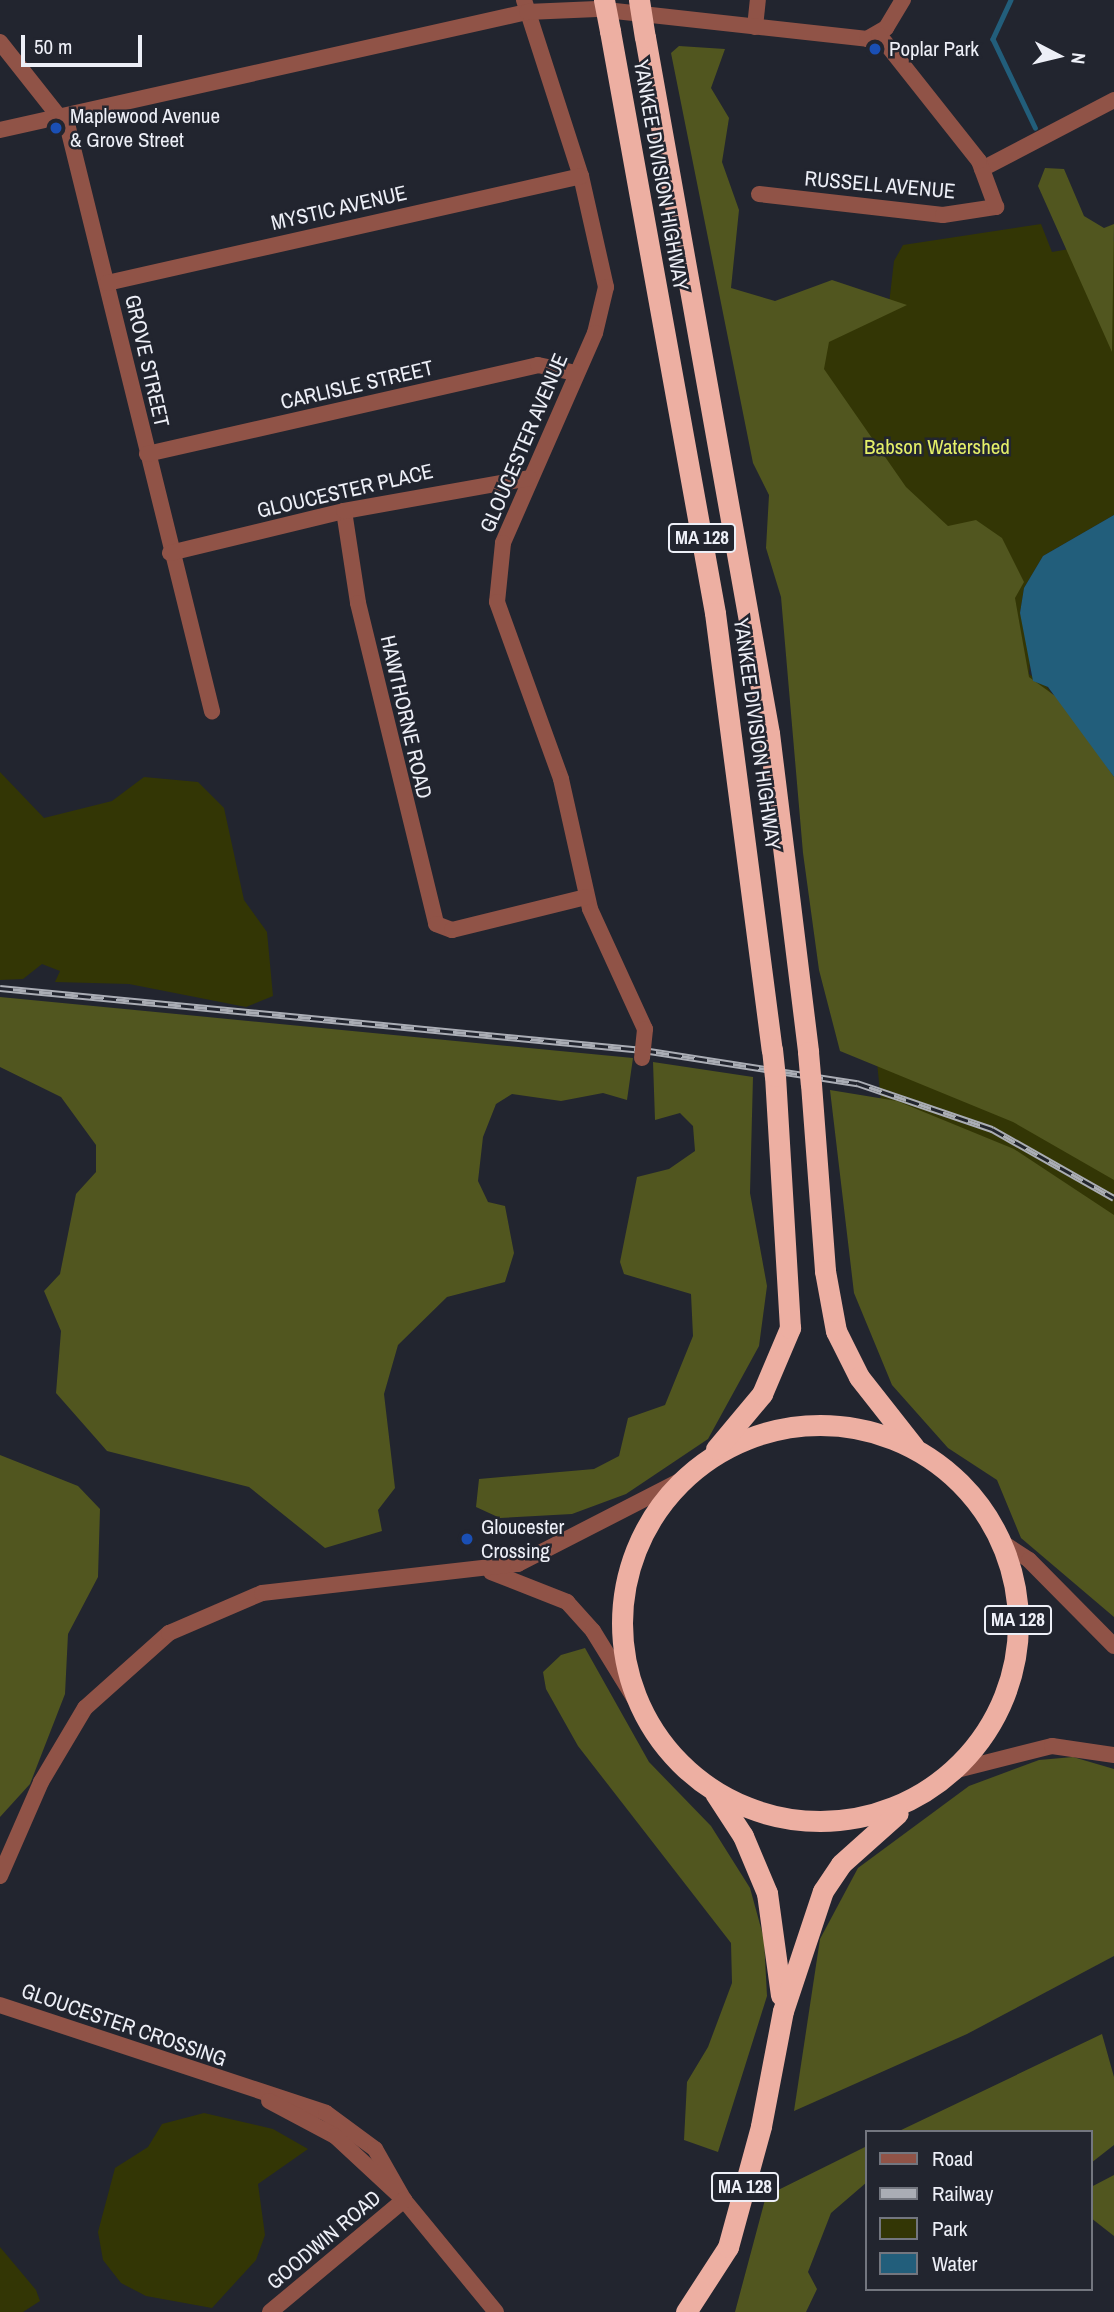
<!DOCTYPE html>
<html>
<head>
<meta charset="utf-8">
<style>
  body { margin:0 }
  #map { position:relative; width:1114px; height:2312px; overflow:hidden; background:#22252f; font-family:"Archivo Narrow",sans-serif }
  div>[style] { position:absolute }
  .green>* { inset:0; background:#333605 }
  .forest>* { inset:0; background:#51561f }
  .water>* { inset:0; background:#225e7b }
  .stream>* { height:4.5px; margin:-2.25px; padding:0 2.25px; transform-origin:2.25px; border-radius:2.25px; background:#225e7b }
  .street>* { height:16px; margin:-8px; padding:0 8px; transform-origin:8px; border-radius:8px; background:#905347 }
  .highway>* { height:21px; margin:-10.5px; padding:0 10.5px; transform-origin:10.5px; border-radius:10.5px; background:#edafa2 }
  .highway>.ring { margin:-10.5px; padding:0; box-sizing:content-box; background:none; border:21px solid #edafa2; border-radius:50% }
  .rail>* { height:7px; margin-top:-3.5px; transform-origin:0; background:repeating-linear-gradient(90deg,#22252f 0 13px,#aaadb5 0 26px); box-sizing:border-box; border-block:2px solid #aaadb5 }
  .street-bridge>* { height:16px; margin:-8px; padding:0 8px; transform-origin:8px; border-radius:8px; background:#905347 }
  .highway-bridge>* { height:21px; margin:-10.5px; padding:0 10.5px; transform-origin:10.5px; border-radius:10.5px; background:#edafa2 }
  .dots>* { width:19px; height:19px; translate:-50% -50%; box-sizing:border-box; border:4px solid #22252f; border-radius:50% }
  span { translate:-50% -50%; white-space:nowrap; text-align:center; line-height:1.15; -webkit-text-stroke:5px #22252f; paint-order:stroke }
  .shield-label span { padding:2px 5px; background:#22252f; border:2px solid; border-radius:5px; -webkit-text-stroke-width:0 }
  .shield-label { font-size:19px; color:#edeff7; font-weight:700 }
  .poi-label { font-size:21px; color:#edeff7 }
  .left { translate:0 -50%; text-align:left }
  .street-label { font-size:21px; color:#edeff7 }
  .park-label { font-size:21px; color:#e4ef68 }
  .legend { position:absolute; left:865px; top:2130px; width:228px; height:161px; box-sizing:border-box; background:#22252f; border:2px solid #73767f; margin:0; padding:9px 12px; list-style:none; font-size:21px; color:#edeff7 }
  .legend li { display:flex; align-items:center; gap:14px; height:35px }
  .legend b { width:35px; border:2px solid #73767f }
  .north { position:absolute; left:1023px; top:21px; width:70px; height:70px; -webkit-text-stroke:5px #22252f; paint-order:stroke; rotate:97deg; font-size:19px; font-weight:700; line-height:28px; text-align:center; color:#edeff7 }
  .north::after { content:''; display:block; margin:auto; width:24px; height:32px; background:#edeff7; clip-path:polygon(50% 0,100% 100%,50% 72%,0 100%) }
  .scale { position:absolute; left:21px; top:35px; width:121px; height:32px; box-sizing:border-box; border:4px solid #edeff7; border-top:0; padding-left:9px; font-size:21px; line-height:24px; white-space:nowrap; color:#edeff7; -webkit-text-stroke:5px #22252f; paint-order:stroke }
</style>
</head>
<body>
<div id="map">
  <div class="green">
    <i style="clip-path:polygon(1041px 224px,1052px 252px,1114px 241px,1114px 515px,1043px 556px,1024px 588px,1020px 613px,1031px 646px,1029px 674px,1047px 687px,1114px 777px,1114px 1558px,901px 1299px,800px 303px,889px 304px,894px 261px,903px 245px)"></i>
    <i style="clip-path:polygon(0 772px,44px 818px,112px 801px,144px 777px,198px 782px,224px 808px,244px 900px,267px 932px,273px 996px,246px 1007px,129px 984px,55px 982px,60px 971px,42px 964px,23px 979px,0 980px)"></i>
    <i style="clip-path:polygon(204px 2113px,273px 2129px,308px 2149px,258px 2184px,265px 2235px,256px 2260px,212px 2308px,146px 2296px,121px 2283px,103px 2260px,98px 2232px,115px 2168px,148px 2147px,162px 2124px)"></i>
    <i style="clip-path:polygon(0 2247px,36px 2290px,40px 2301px,23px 2312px,0 2312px)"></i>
  </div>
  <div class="forest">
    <i style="clip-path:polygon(679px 46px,725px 49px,711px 88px,729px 118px,722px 162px,739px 210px,731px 288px,775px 301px,832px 280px,907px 305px,829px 342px,824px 369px,906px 487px,948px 526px,976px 520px,1002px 538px,1024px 582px,1015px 598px,1029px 677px,1062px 701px,1114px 777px,1114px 1180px,1013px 1122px,840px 1051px,819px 970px,803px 853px,781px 597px,766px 548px,769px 495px,753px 463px,671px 53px)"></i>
    <i style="clip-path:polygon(1045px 168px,1064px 169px,1084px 216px,1104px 228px,1114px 224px,1112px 352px,1038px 186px)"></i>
    <i style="clip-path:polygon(0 997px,633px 1058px,627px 1100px,603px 1093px,561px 1101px,512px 1094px,496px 1104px,483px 1137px,478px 1181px,488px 1202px,505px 1206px,514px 1253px,505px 1282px,447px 1297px,398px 1345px,384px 1394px,395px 1488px,378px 1510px,382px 1531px,325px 1548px,249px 1487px,107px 1451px,56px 1393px,61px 1331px,44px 1291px,60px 1274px,76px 1194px,96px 1172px,96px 1145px,61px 1097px,0 1067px)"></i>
    <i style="clip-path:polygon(653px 1062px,753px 1077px,750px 1193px,767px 1286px,759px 1346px,708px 1439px,626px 1494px,572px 1514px,500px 1518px,476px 1507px,479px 1479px,594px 1469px,619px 1456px,628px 1418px,665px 1405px,693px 1336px,691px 1294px,624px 1274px,620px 1262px,637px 1177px,669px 1169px,695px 1151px,693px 1126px,680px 1113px,655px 1120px)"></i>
    <i style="clip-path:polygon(830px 1090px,897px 1101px,1014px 1149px,1114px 1215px,1114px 1617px,1021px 1538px,997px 1480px,948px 1448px,892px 1385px,854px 1293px)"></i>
    <i style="clip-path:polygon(0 1455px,78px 1486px,100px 1509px,98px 1577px,68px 1634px,65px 1694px,30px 1784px,0 1817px)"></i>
    <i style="clip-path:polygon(585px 1648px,649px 1762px,711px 1826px,750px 1888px,764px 1939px,767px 1996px,718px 2152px,684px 2140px,687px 2082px,708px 2047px,732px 1983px,731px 1943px,578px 1746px,546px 1689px,543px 1672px,561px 1655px)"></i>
    <i style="clip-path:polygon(1073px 1757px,1114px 1769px,1114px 1956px,967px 2034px,794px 2111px,820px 1939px,858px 1868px,969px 1786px,1039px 1760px)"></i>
    <i style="clip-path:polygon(1102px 2034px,1114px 2077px,1114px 2145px,1091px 2163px,1091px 2132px,897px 2132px)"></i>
    <i style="clip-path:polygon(867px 2146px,867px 2182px,831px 2213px,808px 2272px,817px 2289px,806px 2312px,735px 2312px,766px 2196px)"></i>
    <i style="clip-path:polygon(1114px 2175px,1114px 2236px,1091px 2218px,1091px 2187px)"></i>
  </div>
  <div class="water">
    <i style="clip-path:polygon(1114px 515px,1114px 777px,1048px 687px,1033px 681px,1020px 613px,1024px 588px,1043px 556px)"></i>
  </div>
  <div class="stream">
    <i style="left:1011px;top:0;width:43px;rotate:114.8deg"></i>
    <i style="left:993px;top:39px;width:98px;rotate:64.5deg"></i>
  </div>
  <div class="street">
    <i style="left:524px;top:0;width:185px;rotate:72.1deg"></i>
    <i style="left:581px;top:176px;width:114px;rotate:77.3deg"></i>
    <i style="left:606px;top:287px;width:47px;rotate:103.4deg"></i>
    <i style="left:595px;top:333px;width:229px;rotate:113.7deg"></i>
    <i style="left:503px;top:543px;width:59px;rotate:95.8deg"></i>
    <i style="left:497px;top:602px;width:188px;rotate:70.1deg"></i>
    <i style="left:561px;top:779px;width:133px;rotate:77.4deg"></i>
    <i style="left:590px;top:909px;width:132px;rotate:65.4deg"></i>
    <i style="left:755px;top:27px;width:27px;rotate:-84deg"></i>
    <i style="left:0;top:42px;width:110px;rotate:51.7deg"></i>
    <i style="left:68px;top:128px;width:601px;rotate:76.13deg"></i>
    <i style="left:0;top:130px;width:540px;rotate:-12.62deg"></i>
    <i style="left:527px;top:12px;width:70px;rotate:-2.5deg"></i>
    <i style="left:597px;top:9px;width:272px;rotate:6.3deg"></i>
    <i style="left:867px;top:39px;width:22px;rotate:-30deg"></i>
    <i style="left:886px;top:28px;width:33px;rotate:-59deg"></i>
    <i style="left:982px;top:169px;width:149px;rotate:-27.6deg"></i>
    <i style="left:759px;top:194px;width:185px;rotate:6.5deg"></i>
    <i style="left:943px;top:215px;width:54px;rotate:-8.6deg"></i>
    <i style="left:996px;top:207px;width:49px;rotate:-110.3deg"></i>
    <i style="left:979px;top:161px;width:161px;rotate:-128.4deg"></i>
    <i style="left:107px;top:283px;width:486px;rotate:-12.7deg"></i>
    <i style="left:147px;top:454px;width:401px;rotate:-12.8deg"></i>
    <i style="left:538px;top:365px;width:39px;rotate:12deg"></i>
    <i style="left:344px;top:511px;width:93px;rotate:81.3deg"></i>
    <i style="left:358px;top:603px;width:330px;rotate:76.3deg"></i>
    <i style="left:436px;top:924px;width:17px;rotate:21deg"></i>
    <i style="left:452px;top:930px;width:138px;rotate:-13.8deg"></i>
    <i style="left:170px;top:553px;width:179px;rotate:-13.6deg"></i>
    <i style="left:344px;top:511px;width:188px;rotate:-10.1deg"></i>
    <i style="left:1003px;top:1543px;width:31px;rotate:33deg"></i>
    <i style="left:1029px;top:1560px;width:121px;rotate:45.3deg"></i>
    <i style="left:491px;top:1572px;width:82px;rotate:21.5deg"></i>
    <i style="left:567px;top:1602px;width:39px;rotate:48deg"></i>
    <i style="left:593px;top:1631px;width:92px;rotate:58.4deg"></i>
    <i style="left:953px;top:1771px;width:102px;rotate:-14.2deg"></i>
    <i style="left:1052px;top:1746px;width:63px;rotate:8.3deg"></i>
    <i style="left:0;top:1876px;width:103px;rotate:-66.4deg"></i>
    <i style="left:41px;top:1782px;width:86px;rotate:-59.3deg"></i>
    <i style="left:85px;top:1708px;width:113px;rotate:-41.8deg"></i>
    <i style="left:169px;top:1633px;width:101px;rotate:-23.3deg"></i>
    <i style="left:262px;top:1593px;width:258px;rotate:-6.5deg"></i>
    <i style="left:518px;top:1564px;width:188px;rotate:-27.2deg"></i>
    <i style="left:0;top:2005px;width:343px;rotate:18.3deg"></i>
    <i style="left:326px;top:2113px;width:61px;rotate:36.3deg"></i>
    <i style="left:375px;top:2149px;width:59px;rotate:60.4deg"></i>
    <i style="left:269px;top:2101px;width:75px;rotate:27.9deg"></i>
    <i style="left:335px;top:2136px;width:94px;rotate:42.8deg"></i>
    <i style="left:404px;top:2200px;width:145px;rotate:50.6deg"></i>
    <i style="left:270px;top:2312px;width:175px;rotate:-39.9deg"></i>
  </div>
  <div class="highway">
    <i style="left:610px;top:31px;width:591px;rotate:79.77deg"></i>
    <i style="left:715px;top:613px;width:440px;rotate:82.6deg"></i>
    <i style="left:645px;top:37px;width:707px;rotate:79.9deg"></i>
    <i style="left:769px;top:733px;width:321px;rotate:83deg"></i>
    <i style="left:811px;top:1084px;width:188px;rotate:85.7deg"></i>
    <i style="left:825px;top:1271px;width:61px;rotate:79.6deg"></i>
    <i style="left:836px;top:1331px;width:51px;rotate:63.4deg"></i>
    <i style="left:859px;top:1377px;width:89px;rotate:51.8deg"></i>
    <i class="ring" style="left:622px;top:1425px;width:375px;height:375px"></i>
    <i style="left:716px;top:1449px;width:72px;rotate:-50.1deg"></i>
    <i style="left:762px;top:1394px;width:72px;rotate:-67deg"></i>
    <i style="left:790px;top:1328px;width:252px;rotate:-93.4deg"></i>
    <i style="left:715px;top:1793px;width:51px;rotate:56.9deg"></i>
    <i style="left:743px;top:1836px;width:62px;rotate:67.2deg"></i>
    <i style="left:767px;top:1893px;width:103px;rotate:82.2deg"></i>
    <i style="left:686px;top:2312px;width:77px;rotate:-57.1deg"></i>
    <i style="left:728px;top:2247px;width:125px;rotate:-74.7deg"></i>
    <i style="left:761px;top:2126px;width:117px;rotate:-79.2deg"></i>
    <i style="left:783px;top:2011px;width:126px;rotate:-71.6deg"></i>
    <i style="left:823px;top:1891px;width:32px;rotate:-56deg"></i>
    <i style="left:841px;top:1864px;width:76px;rotate:-41.8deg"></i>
  </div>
  <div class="rail">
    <i style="left:0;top:988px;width:646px;rotate:5.51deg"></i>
    <i style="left:643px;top:1050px;width:217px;rotate:8.8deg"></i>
    <i style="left:857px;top:1083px;width:143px;rotate:18.8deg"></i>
    <i style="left:992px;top:1129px;width:140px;rotate:29.5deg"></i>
  </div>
  <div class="street-bridge">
    <i style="left:642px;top:1058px;width:29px;rotate:-84deg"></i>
  </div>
  <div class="highway-bridge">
    <i style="left:604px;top:0;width:32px;rotate:79deg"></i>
    <i style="left:639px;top:0;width:37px;rotate:81deg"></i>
    <i style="left:772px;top:1049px;width:27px;rotate:84deg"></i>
    <i style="left:808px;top:1052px;width:32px;rotate:85deg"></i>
  </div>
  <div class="dots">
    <i style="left:875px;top:49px;background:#1a4fb4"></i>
    <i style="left:56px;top:128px;background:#1a4fb4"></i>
    <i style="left:467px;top:1539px;background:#1a4fb4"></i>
  </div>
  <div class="shield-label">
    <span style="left:702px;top:538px">MA 128</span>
    <span style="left:1018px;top:1620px">MA 128</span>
    <span style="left:745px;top:2187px">MA 128</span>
  </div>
  <div class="poi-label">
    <span class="left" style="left:889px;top:49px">Poplar Park</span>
    <span class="left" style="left:70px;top:128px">Maplewood Avenue<br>&amp; Grove Street</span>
    <span class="left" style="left:481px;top:1539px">Gloucester<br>Crossing</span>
  </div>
  <div class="street-label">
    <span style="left:661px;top:175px;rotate:80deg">YANKEE DIVISION HIGHWAY</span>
    <span style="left:880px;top:185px;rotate:5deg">RUSSELL AVENUE</span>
    <span style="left:339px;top:208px;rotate:-13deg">MYSTIC AVENUE</span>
    <span style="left:147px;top:361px;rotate:77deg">GROVE STREET</span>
    <span style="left:357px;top:385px;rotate:-13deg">CARLISLE STREET</span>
    <span style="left:524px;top:443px;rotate:-67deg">GLOUCESTER AVENUE</span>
    <span style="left:345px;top:491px;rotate:-13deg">GLOUCESTER PLACE</span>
    <span style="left:406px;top:717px;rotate:77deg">HAWTHORNE ROAD</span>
    <span style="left:757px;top:734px;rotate:82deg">YANKEE DIVISION HIGHWAY</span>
    <span style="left:124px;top:2025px;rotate:19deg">GLOUCESTER CROSSING</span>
    <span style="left:324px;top:2240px;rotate:-40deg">GOODWIN ROAD</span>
  </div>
  <div class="park-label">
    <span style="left:937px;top:447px">Babson Watershed</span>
  </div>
  <ul class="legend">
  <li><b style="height:9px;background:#905347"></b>Road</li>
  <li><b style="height:9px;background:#aaadb5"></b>Railway</li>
  <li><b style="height:19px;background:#333605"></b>Park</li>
  <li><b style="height:19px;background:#225e7b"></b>Water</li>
  </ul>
  <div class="north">N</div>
  <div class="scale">50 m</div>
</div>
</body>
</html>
